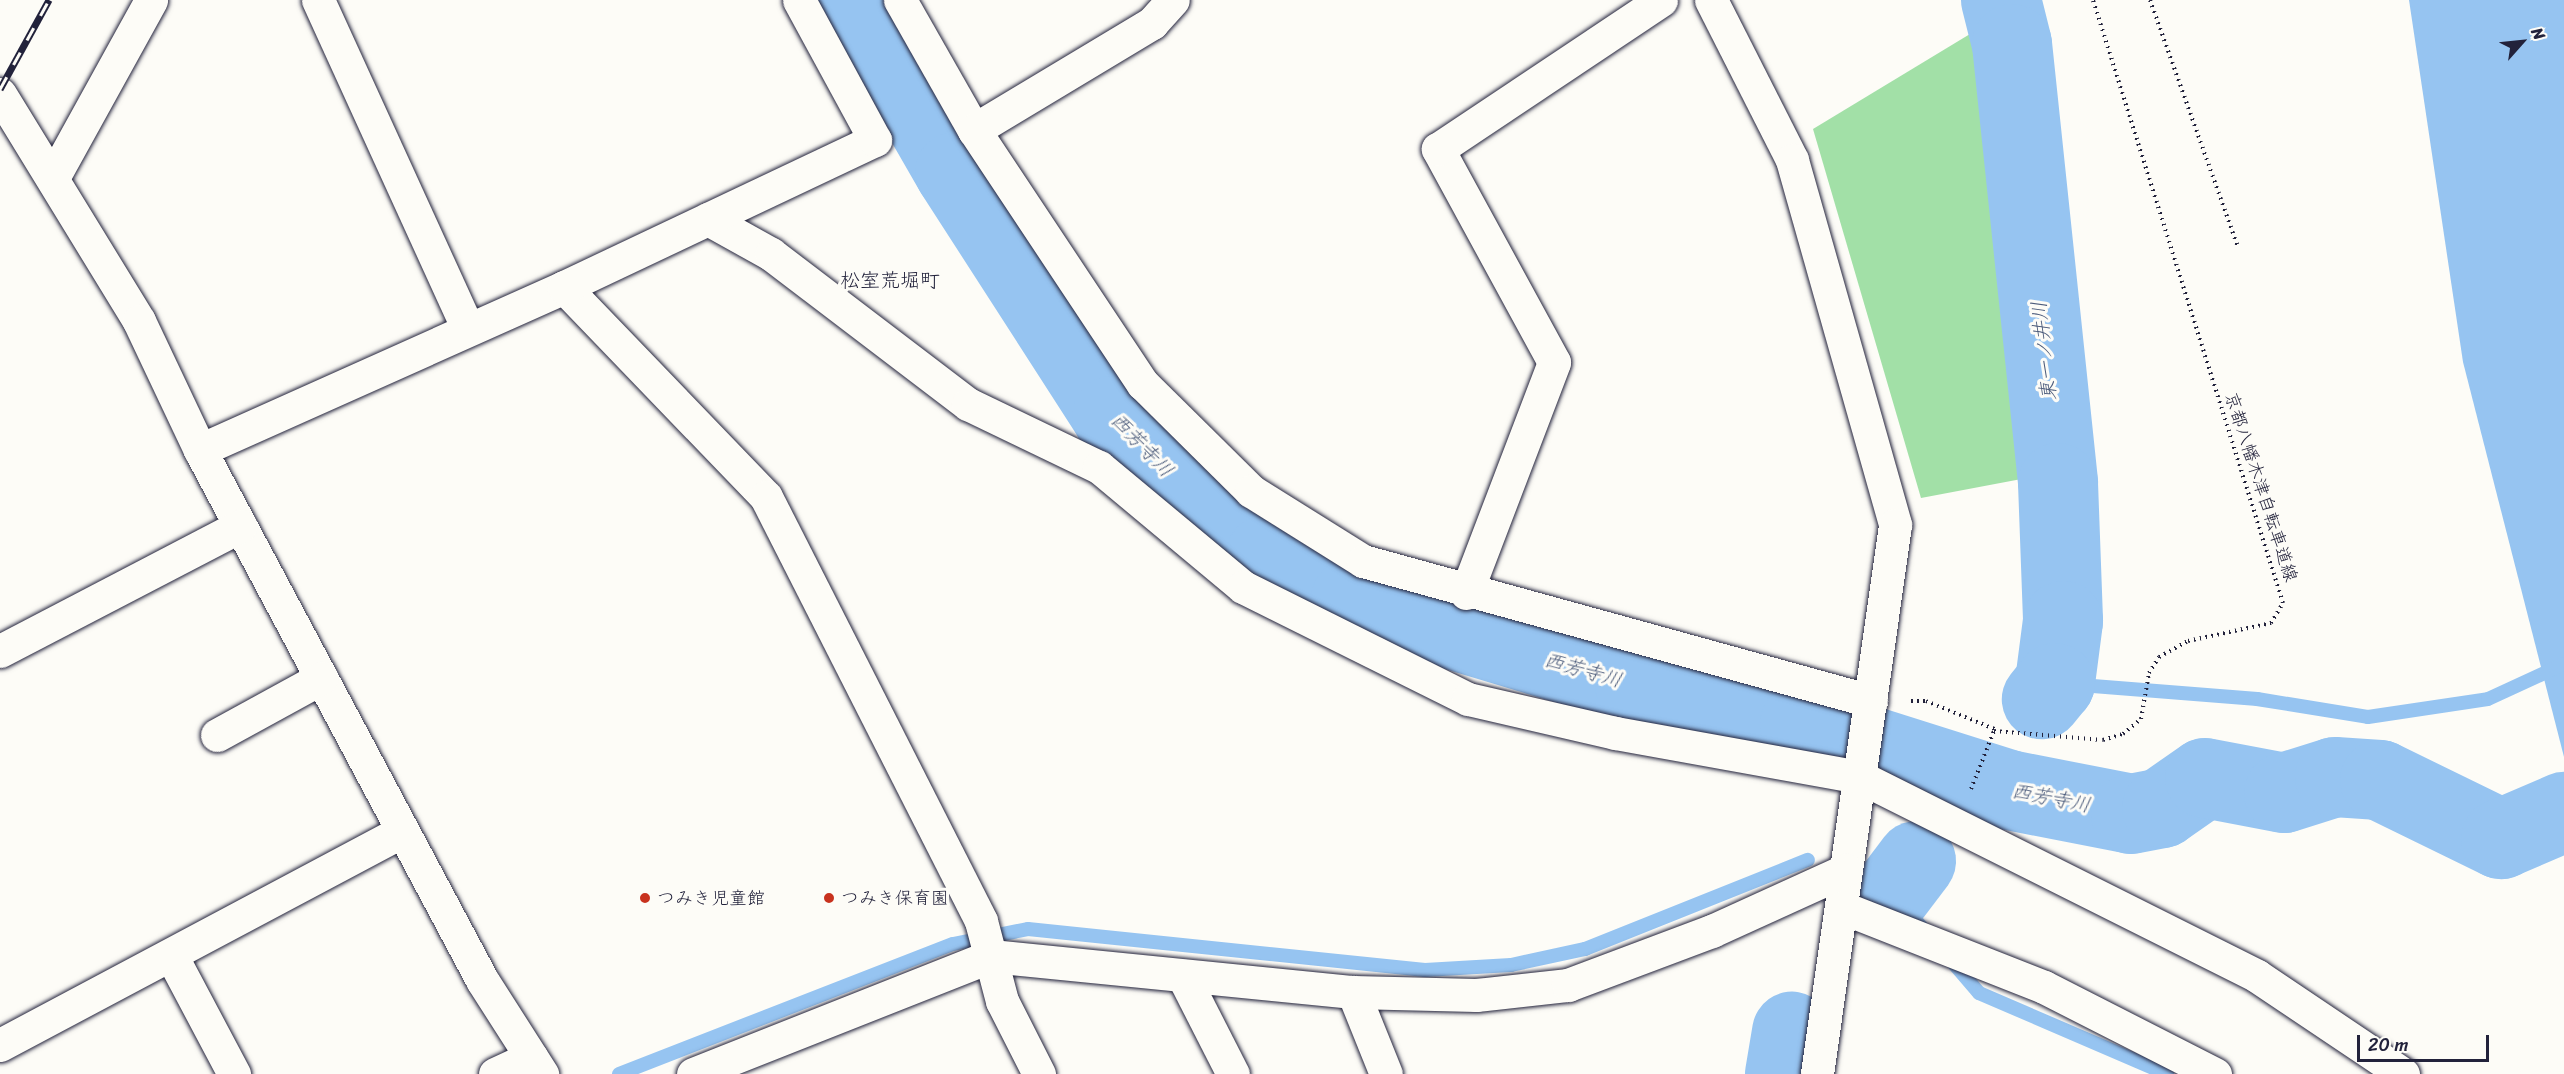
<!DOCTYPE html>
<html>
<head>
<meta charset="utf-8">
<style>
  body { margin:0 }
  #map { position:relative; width:2564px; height:1074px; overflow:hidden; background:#fdfcf7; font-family:Sriracha,"Klee One",sans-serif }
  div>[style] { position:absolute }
  .green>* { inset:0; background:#a2e0a7 }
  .water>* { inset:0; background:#96c4f1 }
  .stream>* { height:14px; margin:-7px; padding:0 7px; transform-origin:7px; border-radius:7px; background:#96c4f1 }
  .river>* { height:80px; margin:-40px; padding:0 40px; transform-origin:40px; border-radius:40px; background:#96c4f1 }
  .path>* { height:4px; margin-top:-2px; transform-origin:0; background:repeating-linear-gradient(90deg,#22223b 0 1.5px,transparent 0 6px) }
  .roads { filter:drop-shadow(0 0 2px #22223b) drop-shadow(0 0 2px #22223b) }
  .minor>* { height:33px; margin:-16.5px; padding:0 16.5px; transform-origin:16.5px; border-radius:16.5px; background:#fdfcf7 }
  .rail>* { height:7px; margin-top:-3.5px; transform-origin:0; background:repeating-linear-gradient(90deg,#fdfcf7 0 14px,#22223b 0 28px); box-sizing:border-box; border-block:2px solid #22223b }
  .dots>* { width:16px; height:16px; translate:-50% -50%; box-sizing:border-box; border:3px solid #fdfcf7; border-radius:50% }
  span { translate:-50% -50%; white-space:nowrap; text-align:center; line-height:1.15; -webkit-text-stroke:6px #fdfcf7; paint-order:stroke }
  .street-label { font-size:18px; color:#22223b }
  .poi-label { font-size:18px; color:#22223b }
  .left { translate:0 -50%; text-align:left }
  .neighbourhood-label { font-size:20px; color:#22223b }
  .water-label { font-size:20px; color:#4b5b7b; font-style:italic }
  .north { position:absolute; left:2492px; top:12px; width:60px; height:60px; -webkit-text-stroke:4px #fdfcf7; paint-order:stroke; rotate:63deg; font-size:16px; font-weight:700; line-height:24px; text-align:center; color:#22223b }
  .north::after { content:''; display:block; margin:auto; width:21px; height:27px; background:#22223b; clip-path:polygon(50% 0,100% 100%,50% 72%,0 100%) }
  .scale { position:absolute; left:2357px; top:1035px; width:132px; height:27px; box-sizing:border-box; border:3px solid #22223b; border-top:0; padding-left:8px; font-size:18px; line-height:21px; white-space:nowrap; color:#22223b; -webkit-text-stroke:4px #fdfcf7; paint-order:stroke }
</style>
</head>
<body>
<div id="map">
  <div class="green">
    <i style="clip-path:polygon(1970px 34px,1990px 39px,2032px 477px,1921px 498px,1813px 129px)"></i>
  </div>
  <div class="water">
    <i style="clip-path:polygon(2409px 0,2564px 0,2564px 757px,2463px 362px)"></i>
    <i style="clip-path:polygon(1901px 850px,1935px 874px,1924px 895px,1900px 896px,1888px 885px,1888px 861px)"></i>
  </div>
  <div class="stream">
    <i style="left:2055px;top:683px;width:203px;rotate:4.5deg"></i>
    <i style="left:2257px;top:699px;width:112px;rotate:9.2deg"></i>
    <i style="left:2368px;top:717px;width:121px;rotate:-8.5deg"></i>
    <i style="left:2488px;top:699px;width:84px;rotate:-24.7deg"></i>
    <i style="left:1879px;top:866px;width:26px;rotate:21deg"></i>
    <i style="left:1892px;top:893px;width:49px;rotate:49.1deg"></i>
    <i style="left:1949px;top:958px;width:46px;rotate:49.4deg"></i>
    <i style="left:1979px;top:993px;width:205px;rotate:23.3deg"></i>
    <i style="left:619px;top:1074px;width:358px;rotate:-21.3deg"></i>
    <i style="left:953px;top:944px;width:76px;rotate:-11.3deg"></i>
    <i style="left:1028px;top:929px;width:399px;rotate:5.9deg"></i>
    <i style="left:1425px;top:970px;width:86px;rotate:-3.3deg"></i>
    <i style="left:1511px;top:965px;width:76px;rotate:-12.2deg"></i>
    <i style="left:1585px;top:949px;width:240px;rotate:-21.8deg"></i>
  </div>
  <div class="river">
    <i style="left:856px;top:0;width:198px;rotate:60.1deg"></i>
    <i style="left:955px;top:172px;width:290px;rotate:57.2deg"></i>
    <i style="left:1112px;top:416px;width:86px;rotate:45deg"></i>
    <i style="left:1173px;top:477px;width:121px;rotate:40deg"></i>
    <i style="left:1266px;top:555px;width:96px;rotate:27.4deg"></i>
    <i style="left:1351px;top:599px;width:297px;rotate:16.8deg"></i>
    <i style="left:1635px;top:685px;width:170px;rotate:13.3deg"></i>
    <i style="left:1800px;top:724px;width:219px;rotate:17.5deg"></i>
    <i style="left:2009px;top:790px;width:124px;rotate:11.1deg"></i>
    <i style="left:2131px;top:814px;width:32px;rotate:-11deg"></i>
    <i style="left:2162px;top:808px;width:52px;rotate:-34.9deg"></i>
    <i style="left:2205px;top:778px;width:80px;rotate:10.8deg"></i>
    <i style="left:2284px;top:793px;width:53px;rotate:-17.4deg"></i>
    <i style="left:2335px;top:777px;width:45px;rotate:3.8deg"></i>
    <i style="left:2380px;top:780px;width:135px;rotate:26deg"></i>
    <i style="left:2501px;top:839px;width:69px;rotate:-23.2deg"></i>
    <i style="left:2001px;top:0;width:45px;rotate:76deg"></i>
    <i style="left:2012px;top:44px;width:441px;rotate:84deg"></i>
    <i style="left:2058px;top:483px;width:138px;rotate:87.9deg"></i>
    <i style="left:2063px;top:621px;width:63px;rotate:97.4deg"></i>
    <i style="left:2055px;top:683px;width:21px;rotate:129deg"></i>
    <i style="left:1892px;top:893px;width:40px;rotate:-53deg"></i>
    <i style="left:1785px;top:1074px;width:43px;rotate:-80.5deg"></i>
  </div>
  <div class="path">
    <i style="left:2150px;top:0;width:262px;rotate:70.4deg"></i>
    <i style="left:1911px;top:701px;width:15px"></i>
    <i style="left:1926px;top:701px;width:77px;rotate:22.2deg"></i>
    <i style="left:1971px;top:789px;width:62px;rotate:-68.4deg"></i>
    <i style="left:1994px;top:731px;width:109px;rotate:4.7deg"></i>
    <i style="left:2103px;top:740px;width:21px;rotate:-17deg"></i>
    <i style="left:2123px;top:734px;width:23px;rotate:-40deg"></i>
    <i style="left:2141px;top:719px;width:47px;rotate:-80.1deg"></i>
    <i style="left:2149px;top:673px;width:19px;rotate:-58deg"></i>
    <i style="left:2159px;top:657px;width:33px;rotate:-29deg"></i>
    <i style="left:2188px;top:641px;width:85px;rotate:-12.2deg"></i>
    <i style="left:2271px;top:623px;width:23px;rotate:-59deg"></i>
    <i style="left:2283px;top:603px;width:632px;rotate:-107.49deg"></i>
  </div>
  <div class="roads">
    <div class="minor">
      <i style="left:318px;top:0;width:359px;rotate:65.5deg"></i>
      <i style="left:900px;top:0;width:150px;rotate:60.4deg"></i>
      <i style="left:974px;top:130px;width:305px;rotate:56.4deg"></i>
      <i style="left:1143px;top:384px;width:152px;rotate:44.7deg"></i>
      <i style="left:1251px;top:491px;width:132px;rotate:32deg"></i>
      <i style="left:1363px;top:561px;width:527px;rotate:15.41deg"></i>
      <i style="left:1711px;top:0;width:179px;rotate:63.1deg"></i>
      <i style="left:1792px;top:160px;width:379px;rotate:74.2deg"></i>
      <i style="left:1895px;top:525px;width:555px;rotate:98.09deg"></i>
      <i style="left:0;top:94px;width:266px;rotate:58.5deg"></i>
      <i style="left:139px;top:321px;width:143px;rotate:64.7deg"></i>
      <i style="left:200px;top:450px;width:600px;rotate:61.98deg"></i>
      <i style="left:482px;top:980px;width:112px;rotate:57.4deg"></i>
      <i style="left:974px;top:130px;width:208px;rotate:-31deg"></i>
      <i style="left:1152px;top:23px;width:31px;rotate:-48deg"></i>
      <i style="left:54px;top:176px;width:201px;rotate:-61.1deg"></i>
      <i style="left:708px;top:219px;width:72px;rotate:29.1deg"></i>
      <i style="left:771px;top:254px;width:248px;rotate:37.3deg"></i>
      <i style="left:968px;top:404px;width:145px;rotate:25.7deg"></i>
      <i style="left:1099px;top:467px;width:187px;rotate:39.8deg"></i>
      <i style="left:1243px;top:587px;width:251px;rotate:26.5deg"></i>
      <i style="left:1468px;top:699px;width:151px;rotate:13deg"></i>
      <i style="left:1615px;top:733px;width:249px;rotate:10.2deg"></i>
      <i style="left:1860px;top:777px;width:444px;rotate:26.6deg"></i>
      <i style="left:2257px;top:976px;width:176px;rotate:33.9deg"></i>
      <i style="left:564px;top:287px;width:291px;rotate:46.1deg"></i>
      <i style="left:766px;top:497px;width:475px;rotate:63.1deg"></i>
      <i style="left:981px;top:921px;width:83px;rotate:75.3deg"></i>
      <i style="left:1002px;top:1001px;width:82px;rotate:63.1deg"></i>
      <i style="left:200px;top:450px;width:399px;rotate:-24.1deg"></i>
      <i style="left:564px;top:287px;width:344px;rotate:-25.3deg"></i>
      <i style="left:875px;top:140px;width:159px;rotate:-118.5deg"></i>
      <i style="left:1466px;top:593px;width:247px;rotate:-69.1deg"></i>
      <i style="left:1554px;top:362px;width:243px;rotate:-118.6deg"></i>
      <i style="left:1438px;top:149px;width:268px;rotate:-33.7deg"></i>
      <i style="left:0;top:651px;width:271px;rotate:-27.5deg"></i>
      <i style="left:217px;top:735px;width:119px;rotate:-28.7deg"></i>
      <i style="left:1841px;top:907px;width:218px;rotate:21.5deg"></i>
      <i style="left:2044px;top:987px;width:192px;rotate:27deg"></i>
      <i style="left:171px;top:955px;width:135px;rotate:62.1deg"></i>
      <i style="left:1183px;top:976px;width:110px;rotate:63deg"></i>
      <i style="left:1353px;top:992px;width:88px;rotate:68.1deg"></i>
      <i style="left:0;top:1045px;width:455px;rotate:-28deg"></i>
      <i style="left:495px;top:1074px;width:40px;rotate:-25deg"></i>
      <i style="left:693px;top:1074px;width:321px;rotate:-21.6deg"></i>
      <i style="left:991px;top:956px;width:364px;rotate:5.7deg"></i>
      <i style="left:1353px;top:992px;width:123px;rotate:1.4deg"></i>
      <i style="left:1476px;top:995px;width:93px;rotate:-6.2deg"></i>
      <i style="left:1568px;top:985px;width:154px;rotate:-20.6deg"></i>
      <i style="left:1712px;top:931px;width:147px;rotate:-24.5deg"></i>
    </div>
  </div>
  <div class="rail">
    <i style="left:0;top:89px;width:102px;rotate:-61.2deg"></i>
  </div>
  <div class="dots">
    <i style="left:645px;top:898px;background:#c8321e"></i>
    <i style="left:829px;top:898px;background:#c8321e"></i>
  </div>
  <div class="street-label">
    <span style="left:2261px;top:487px;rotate:72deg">京都八幡木津自転車道線</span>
  </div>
  <div class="poi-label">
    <span class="left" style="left:657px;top:898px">つみき児童館</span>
    <span class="left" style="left:841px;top:898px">つみき保育園</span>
  </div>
  <div class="neighbourhood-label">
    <span style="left:890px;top:280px">松室荒堀町</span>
  </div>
  <div class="water-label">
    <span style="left:2044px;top:351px;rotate:-96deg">東一ノ井川</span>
    <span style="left:1142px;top:445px;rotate:46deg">西芳寺川</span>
    <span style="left:1583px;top:670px;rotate:16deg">西芳寺川</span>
    <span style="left:2051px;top:798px;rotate:11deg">西芳寺川</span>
  </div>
  <div class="north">N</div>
  <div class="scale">20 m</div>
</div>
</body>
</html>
